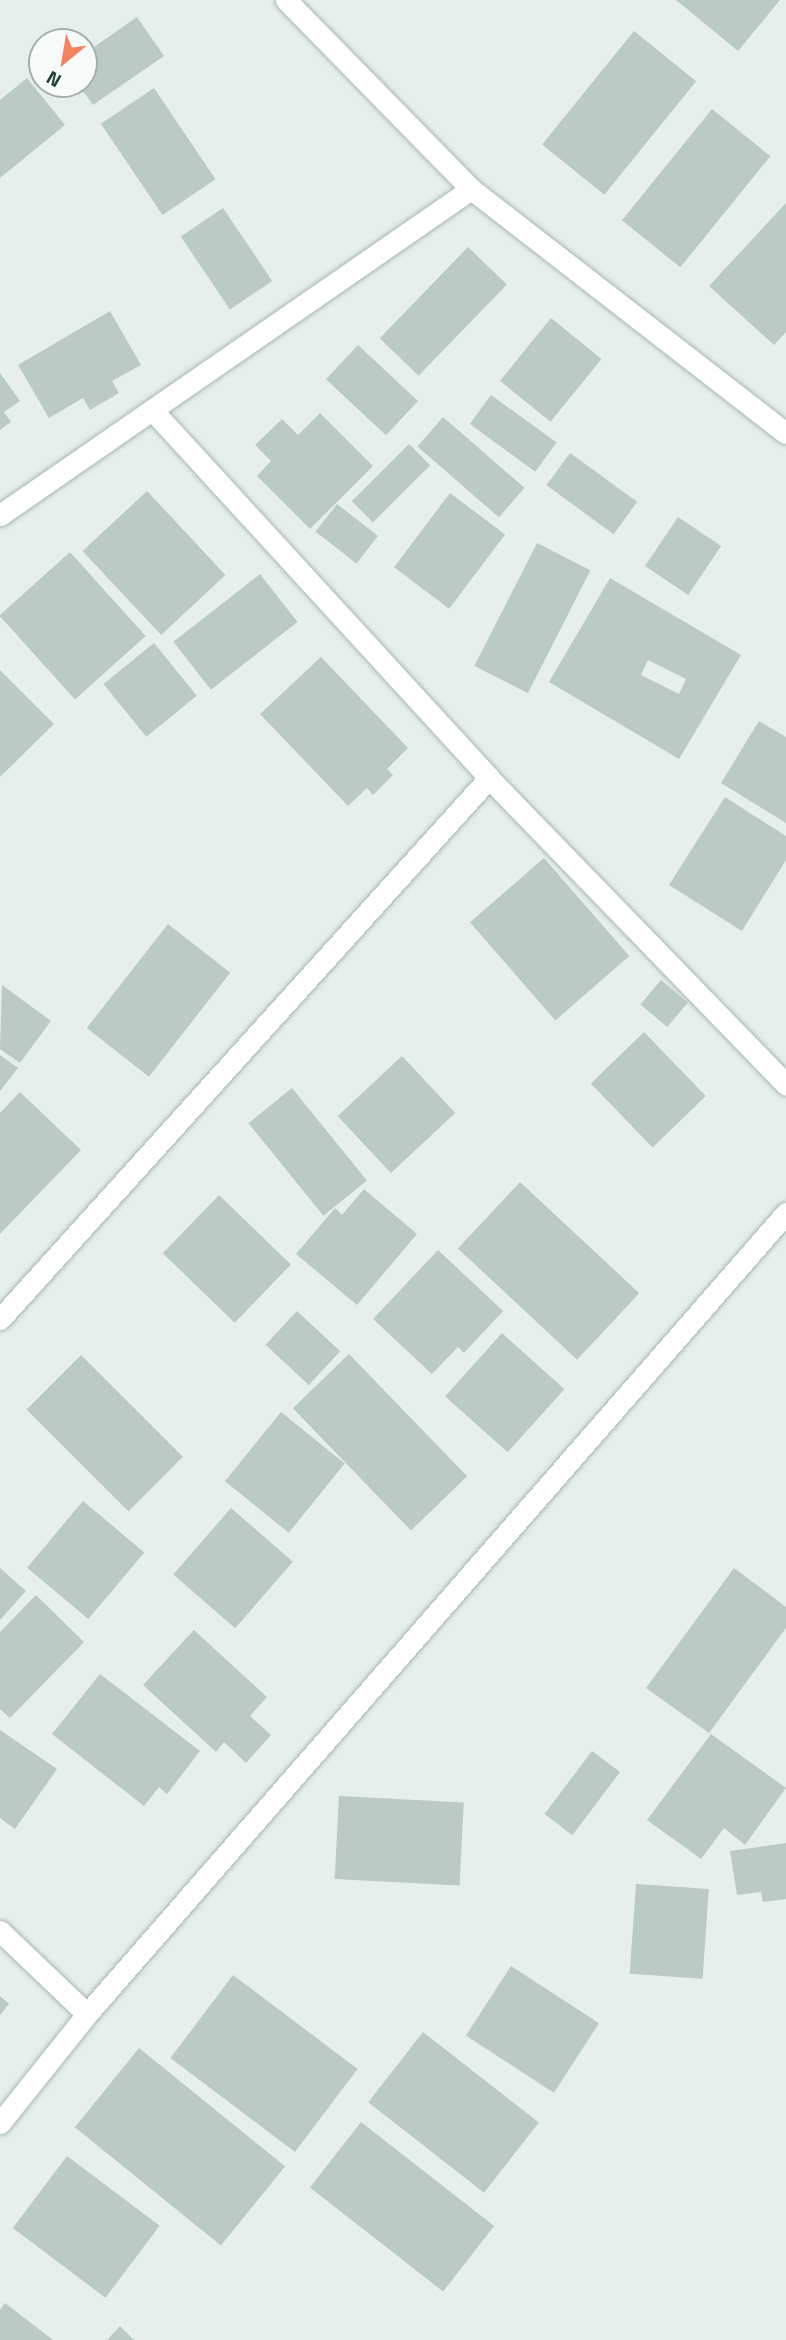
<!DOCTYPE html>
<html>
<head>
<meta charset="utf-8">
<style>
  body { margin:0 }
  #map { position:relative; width:786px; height:2340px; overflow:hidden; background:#e6efeb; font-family:"Titillium Web",sans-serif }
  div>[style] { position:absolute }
  .building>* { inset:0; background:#bbcac4; transform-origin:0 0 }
  .roads { filter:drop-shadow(0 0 2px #a8b8b2) drop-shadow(0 0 2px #a8b8b2) }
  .street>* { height:21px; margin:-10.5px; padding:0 10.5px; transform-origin:10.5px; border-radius:10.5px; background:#fff }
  span { translate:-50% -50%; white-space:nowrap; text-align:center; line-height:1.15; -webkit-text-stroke:7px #f7fbf9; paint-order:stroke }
  .north { position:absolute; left:28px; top:28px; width:70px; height:70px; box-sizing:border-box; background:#f7fbf9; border:2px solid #a3b1ad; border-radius:50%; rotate:210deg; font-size:19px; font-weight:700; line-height:28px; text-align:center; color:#24423a }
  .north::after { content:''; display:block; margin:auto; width:24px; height:32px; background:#f4845f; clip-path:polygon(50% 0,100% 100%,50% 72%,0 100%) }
</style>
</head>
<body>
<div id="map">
  <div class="building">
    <i style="clip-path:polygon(676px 0,780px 0,738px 51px)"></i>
    <i style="clip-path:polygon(137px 17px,164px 56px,93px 105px,78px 84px,84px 84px,84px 54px)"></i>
    <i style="left:634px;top:31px;width:80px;height:146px;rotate:39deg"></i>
    <i style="clip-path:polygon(27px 78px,65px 125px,0 178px,0 100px)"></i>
    <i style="left:154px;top:88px;width:110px;height:64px;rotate:56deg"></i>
    <i style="left:712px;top:109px;width:75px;height:143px;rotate:39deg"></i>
    <i style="clip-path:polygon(786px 203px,786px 332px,774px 345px,709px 286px)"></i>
    <i style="left:223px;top:208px;width:88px;height:51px;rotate:56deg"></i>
    <i style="left:468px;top:247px;width:54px;height:127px;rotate:44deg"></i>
    <i style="clip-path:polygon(110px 311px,141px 365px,112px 381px,119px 393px,90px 410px,83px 398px,49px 418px,18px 365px)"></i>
    <i style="left:551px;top:318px;width:65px;height:81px;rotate:39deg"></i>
    <i style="left:358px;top:345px;width:82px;height:47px;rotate:43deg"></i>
    <i style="clip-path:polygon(0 373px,20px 401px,4px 412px,11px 422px,0 430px)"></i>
    <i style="left:491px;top:395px;width:81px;height:36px;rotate:36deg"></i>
    <i style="clip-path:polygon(320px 413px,373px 466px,310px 529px,257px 476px,271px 461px,255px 445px,282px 419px,298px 435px)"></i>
    <i style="left:443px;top:417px;width:108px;height:39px;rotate:41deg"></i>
    <i style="left:409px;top:444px;width:30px;height:81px;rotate:45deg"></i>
    <i style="left:570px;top:453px;width:83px;height:40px;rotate:36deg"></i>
    <i style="left:147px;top:491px;width:115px;height:88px;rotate:47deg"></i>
    <i style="left:450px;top:493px;width:69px;height:93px;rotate:37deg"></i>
    <i style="left:337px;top:504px;width:52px;height:35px;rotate:38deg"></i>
    <i style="left:678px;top:517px;width:52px;height:59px;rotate:34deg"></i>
    <i style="left:537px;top:543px;width:60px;height:138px;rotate:27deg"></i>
    <i style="left:70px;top:552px;width:113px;height:95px;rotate:48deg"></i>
    <i style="left:260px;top:574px;width:61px;height:110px;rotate:52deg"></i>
    <i style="clip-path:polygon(evenodd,610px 578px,741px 655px,679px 759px,549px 682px,610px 578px,648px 660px,686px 679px,679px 694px,641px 675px,648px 660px)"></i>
    <i style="left:154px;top:643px;width:68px;height:65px;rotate:51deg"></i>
    <i style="clip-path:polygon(321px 657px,408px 748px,387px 769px,393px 775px,373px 795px,367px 788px,348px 806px,260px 714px)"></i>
    <i style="clip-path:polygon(0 670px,54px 724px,0 777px)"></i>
    <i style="clip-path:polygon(759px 721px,786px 737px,786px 823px,721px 783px)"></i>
    <i style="clip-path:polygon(725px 797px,786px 836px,786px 860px,742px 931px,669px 885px)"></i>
    <i style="left:544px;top:858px;width:130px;height:98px;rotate:49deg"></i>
    <i style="left:168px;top:924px;width:79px;height:132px;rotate:38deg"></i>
    <i style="left:661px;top:980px;width:35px;height:32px;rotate:40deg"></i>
    <i style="clip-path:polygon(2px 985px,51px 1021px,20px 1063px,0 1049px)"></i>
    <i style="left:644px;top:1032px;width:89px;height:74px;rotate:46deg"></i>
    <i style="clip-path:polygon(0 1055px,18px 1068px,0 1091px)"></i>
    <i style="left:402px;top:1056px;width:78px;height:88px;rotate:47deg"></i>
    <i style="left:292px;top:1088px;width:119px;height:56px;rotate:51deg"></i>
    <i style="clip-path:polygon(20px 1092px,81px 1150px,0 1234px,0 1113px)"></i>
    <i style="left:520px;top:1182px;width:163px;height:91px;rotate:43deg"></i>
    <i style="clip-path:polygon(364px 1189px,417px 1234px,357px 1305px,296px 1254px,335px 1208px,342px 1215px)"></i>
    <i style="left:219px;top:1195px;width:100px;height:81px;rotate:44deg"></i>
    <i style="clip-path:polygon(438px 1250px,503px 1311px,464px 1353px,458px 1347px,432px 1374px,373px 1319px)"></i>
    <i style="left:297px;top:1311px;width:59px;height:46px;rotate:43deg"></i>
    <i style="left:502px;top:1333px;width:84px;height:85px;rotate:42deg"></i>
    <i style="left:349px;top:1354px;width:170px;height:78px;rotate:46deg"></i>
    <i style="left:81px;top:1355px;width:144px;height:77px;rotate:45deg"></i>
    <i style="left:281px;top:1412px;width:82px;height:89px;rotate:39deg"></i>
    <i style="left:83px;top:1501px;width:80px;height:87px;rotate:40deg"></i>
    <i style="left:231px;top:1508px;width:82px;height:88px;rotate:41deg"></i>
    <i style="clip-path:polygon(0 1568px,26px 1591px,0 1620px)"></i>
    <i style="clip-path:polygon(734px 1568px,786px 1607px,786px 1628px,709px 1733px,646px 1688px)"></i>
    <i style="clip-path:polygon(36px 1595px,84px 1642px,10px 1718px,0 1709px,0 1632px)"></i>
    <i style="clip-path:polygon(194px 1630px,267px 1697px,250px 1716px,271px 1735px,246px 1763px,224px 1742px,216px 1752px,143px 1685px)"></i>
    <i style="clip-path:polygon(100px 1674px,200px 1751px,167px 1794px,159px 1787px,144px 1806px,52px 1734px)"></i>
    <i style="clip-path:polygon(0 1730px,57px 1769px,15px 1829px,0 1818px)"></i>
    <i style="clip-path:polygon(711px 1734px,786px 1788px,745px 1845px,724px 1828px,701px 1859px,647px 1820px)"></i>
    <i style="left:592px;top:1751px;width:35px;height:79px;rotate:37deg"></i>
    <i style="left:339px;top:1796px;width:125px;height:83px;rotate:3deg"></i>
    <i style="clip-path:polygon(786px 1843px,786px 1899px,763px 1902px,761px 1892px,737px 1895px,730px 1851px)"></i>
    <i style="left:636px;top:1884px;width:73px;height:90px;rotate:4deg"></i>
    <i style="left:511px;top:1966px;width:105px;height:83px;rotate:33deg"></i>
    <i style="left:233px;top:1975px;width:156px;height:104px;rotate:37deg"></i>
    <i style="clip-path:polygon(0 1996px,9px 2004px,0 2015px)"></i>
    <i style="left:423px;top:2032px;width:147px;height:89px;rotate:38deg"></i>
    <i style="left:139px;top:2048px;width:188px;height:102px;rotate:39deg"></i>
    <i style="left:361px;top:2122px;width:169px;height:83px;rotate:38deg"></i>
    <i style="left:67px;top:2156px;width:116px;height:90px;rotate:37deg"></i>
    <i style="clip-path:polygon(5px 2303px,53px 2340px,0 2340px,0 2310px)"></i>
    <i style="clip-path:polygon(120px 2326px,134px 2340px,107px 2340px)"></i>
  </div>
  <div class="roads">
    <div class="street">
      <i style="left:286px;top:0;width:264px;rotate:45.6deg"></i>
      <i style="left:471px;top:189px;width:398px;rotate:37.8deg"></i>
      <i style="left:154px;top:412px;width:496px;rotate:47.5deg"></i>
      <i style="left:489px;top:778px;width:427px;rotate:45.9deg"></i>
      <i style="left:0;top:515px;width:573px;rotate:-34.69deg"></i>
      <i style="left:0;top:1319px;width:729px;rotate:-47.89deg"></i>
      <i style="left:0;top:1931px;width:120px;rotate:43.7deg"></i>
      <i style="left:0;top:2123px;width:139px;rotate:-51.4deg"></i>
      <i style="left:87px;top:2014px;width:1063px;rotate:-48.89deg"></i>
    </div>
  </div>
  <div class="north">N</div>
</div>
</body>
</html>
